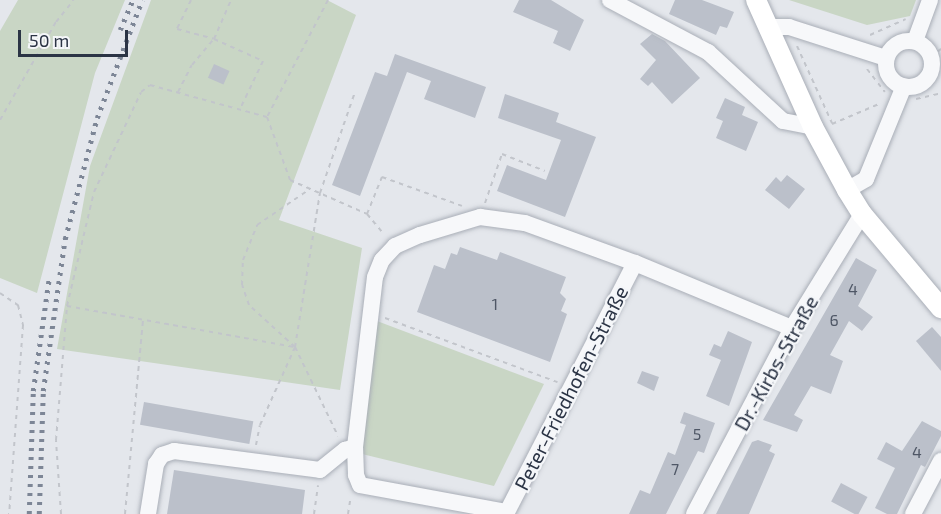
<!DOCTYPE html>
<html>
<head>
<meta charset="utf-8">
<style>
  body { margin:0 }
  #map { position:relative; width:941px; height:514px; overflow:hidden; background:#e4e7ec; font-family:"Exo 2",sans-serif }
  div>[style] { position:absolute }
  .green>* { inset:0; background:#c9d6c5 }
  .building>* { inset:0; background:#bbc0ca; transform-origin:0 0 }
  .path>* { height:2px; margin-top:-1px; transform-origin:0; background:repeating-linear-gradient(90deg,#c2c5cb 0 4.5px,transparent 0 9px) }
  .roads { filter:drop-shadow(0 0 2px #a9aeb7) drop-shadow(0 0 2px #a9aeb7) }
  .minor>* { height:16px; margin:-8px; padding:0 8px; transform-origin:8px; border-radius:8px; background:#f7f8fa }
  .minor>.ring { margin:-8px; padding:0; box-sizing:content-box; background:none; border:16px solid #f7f8fa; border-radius:50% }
  .major>* { height:20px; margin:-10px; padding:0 10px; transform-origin:10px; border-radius:10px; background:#fff }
  .rail>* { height:4.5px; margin-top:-2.25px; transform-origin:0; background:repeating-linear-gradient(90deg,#7d8696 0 3px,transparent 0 9px) }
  span { translate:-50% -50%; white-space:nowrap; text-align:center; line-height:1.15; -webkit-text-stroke:4.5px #f4f6f9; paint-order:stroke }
  .number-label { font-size:16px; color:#4f5766 }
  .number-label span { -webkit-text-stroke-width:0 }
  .street-label { font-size:20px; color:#2b3445 }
  .scale { position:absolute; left:18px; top:30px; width:110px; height:27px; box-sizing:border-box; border:3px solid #2b3445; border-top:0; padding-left:8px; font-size:18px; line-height:21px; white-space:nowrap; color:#2b3445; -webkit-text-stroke:4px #f4f6f9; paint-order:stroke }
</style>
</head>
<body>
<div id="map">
  <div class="green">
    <i style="clip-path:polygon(18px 0,125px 0,95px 73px,37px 293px,0 278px,0 31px)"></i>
    <i style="clip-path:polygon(151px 0,327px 0,356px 15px,279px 220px,362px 248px,340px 390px,57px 349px,90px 166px)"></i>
    <i style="clip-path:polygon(789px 0,916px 0,910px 16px,867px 25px)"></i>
    <i style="clip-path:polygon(377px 321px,544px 384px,494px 486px,362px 454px)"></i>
  </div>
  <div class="building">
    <i style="clip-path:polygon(519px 0,551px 0,584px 20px,570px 51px,553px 43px,558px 31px,513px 12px)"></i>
    <i style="clip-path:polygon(675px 0,702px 0,734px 12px,727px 28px,720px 26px,716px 35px,669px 14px)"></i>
    <i style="clip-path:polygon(652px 34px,665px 41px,700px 78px,672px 104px,652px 82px,648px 86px,640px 79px,656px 60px,640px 44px)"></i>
    <i style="clip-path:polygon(395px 54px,486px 87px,475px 118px,424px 99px,431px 81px,407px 72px,360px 196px,332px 185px,375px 72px,387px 76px)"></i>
    <i style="left:214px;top:64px;width:17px;height:15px;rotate:24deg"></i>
    <i style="clip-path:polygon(505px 94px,559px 113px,556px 122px,596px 137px,565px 217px,497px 191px,507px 165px,546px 180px,561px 140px,498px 118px)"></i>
    <i style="clip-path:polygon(725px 98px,745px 107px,742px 115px,758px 122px,746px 151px,716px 138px,723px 121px,716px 118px)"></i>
    <i style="clip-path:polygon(787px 175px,805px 189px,789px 209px,765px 190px,776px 177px,781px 182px)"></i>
    <i style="clip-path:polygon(460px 247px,497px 260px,500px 252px,566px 277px,560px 293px,566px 299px,561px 311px,567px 314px,550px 362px,417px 312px,434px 265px,445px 269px,451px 253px,457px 255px)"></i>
    <i style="clip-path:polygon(856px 258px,877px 270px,858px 306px,873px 317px,862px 331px,849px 321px,830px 355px,843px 361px,831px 394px,811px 386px,794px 415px,803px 420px,797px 432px,763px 420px)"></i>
    <i style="clip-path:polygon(932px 327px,941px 337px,941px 371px,916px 341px)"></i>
    <i style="clip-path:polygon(728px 331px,752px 342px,729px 406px,706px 396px,721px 360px,709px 355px,714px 344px,721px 347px)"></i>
    <i style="clip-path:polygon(642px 371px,659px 377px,654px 391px,637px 383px)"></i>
    <i style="left:144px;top:402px;width:111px;height:23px;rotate:10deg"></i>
    <i style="clip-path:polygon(684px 412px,715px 423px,704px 453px,698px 451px,666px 514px,629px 514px,640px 490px,650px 494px,668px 452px,675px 455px,686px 425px,680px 423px)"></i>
    <i style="clip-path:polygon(922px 421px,941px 431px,941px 436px,925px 467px,921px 465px,897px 514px,887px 514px,875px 508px,895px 468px,877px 459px,886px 442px,902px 451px)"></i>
    <i style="clip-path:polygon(758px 440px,772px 445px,769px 451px,775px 454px,749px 514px,716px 514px,752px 442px)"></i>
    <i style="clip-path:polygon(174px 470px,305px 490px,302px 514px,167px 514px)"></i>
    <i style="left:841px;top:483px;width:30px;height:21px;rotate:28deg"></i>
  </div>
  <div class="path">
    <i style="left:191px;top:0;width:32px;rotate:116deg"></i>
    <i style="left:177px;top:29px;width:38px;rotate:15deg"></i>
    <i style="left:214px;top:39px;width:54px;rotate:24.2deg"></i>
    <i style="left:263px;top:61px;width:53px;rotate:115.6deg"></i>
    <i style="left:328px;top:0;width:132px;rotate:117.5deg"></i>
    <i style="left:267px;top:117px;width:67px;rotate:69.9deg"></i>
    <i style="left:290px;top:180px;width:84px;rotate:23.8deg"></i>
    <i style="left:367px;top:214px;width:26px;rotate:50deg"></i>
    <i style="left:870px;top:35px;width:39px;rotate:-24deg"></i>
    <i style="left:797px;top:46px;width:85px;rotate:65.6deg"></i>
    <i style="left:931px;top:57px;width:13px;rotate:-39deg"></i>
    <i style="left:867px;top:69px;width:29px;rotate:52deg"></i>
    <i style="left:178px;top:92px;width:30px;rotate:-63deg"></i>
    <i style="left:192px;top:65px;width:34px;rotate:-50deg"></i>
    <i style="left:214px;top:39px;width:43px;rotate:-66.4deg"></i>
    <i style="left:916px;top:99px;width:26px;rotate:-13deg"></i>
    <i style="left:0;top:120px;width:113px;rotate:-60.3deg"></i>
    <i style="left:56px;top:22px;width:28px;rotate:-51deg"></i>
    <i style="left:832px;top:124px;width:51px;rotate:-23.1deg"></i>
    <i style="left:485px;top:203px;width:52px;rotate:-70.9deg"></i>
    <i style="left:502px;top:154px;width:46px;rotate:21.6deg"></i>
    <i style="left:367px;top:214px;width:40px;rotate:-68deg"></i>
    <i style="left:382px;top:177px;width:85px;rotate:19.9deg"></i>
    <i style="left:0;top:293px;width:22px;rotate:34deg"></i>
    <i style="left:18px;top:305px;width:21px;rotate:76deg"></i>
    <i style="left:23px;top:325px;width:190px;rotate:94.2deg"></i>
    <i style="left:67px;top:306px;width:231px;rotate:10.2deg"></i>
    <i style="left:385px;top:318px;width:184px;rotate:20.4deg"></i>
    <i style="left:295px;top:347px;width:156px;rotate:-80.8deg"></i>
    <i style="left:320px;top:193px;width:107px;rotate:-70.9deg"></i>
    <i style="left:295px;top:347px;width:62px;rotate:-137.6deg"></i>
    <i style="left:249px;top:305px;width:21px;rotate:-109deg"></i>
    <i style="left:242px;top:285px;width:25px;rotate:-88deg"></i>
    <i style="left:243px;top:260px;width:38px;rotate:-68deg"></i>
    <i style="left:257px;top:225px;width:64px;rotate:-34.2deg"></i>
    <i style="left:256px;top:445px;width:20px;rotate:-79deg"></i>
    <i style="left:260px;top:425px;width:85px;rotate:-65.8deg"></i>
    <i style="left:295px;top:347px;width:99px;rotate:64.2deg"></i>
    <i style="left:61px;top:514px;width:74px;rotate:-93.9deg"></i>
    <i style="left:56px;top:440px;width:134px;rotate:-85.3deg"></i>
    <i style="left:67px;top:306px;width:117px;rotate:-76.7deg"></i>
    <i style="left:94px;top:192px;width:110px;rotate:-64.8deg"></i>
    <i style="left:141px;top:92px;width:11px;rotate:-38deg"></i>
    <i style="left:150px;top:85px;width:121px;rotate:15.3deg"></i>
    <i style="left:125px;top:514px;width:194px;rotate:-84.7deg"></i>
    <i style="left:314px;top:514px;width:29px;rotate:-82deg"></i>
    <i style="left:348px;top:514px;width:18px;rotate:-81deg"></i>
  </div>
  <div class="roads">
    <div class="minor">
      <i style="left:610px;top:0;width:111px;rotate:28deg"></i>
      <i style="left:708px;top:52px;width:102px;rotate:42.6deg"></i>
      <i style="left:783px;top:121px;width:31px;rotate:11deg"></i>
      <i style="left:768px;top:27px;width:21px"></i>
      <i style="left:789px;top:27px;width:102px;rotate:17.7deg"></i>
      <i class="ring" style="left:886px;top:41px;width:30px;height:30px"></i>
      <i style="left:915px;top:41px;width:44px;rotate:-69.9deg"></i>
      <i style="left:847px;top:190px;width:22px;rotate:-30deg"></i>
      <i style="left:866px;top:179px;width:100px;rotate:-67.8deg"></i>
      <i style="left:635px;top:263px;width:280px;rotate:117.2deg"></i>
      <i style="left:507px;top:512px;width:149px;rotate:-169.6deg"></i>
      <i style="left:360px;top:485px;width:11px;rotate:-112deg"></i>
      <i style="left:356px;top:475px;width:28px;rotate:-92deg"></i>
      <i style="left:355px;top:447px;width:171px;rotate:-83.3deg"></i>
      <i style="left:375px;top:277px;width:18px;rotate:-68deg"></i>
      <i style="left:382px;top:260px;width:19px;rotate:-47deg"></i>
      <i style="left:395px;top:246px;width:27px;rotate:-24deg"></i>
      <i style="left:420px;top:235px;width:63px;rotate:-16.7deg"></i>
      <i style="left:480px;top:217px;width:45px;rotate:7.6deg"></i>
      <i style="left:525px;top:223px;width:117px;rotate:20deg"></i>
      <i style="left:635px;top:263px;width:170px;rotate:22.5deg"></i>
      <i style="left:148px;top:514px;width:51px;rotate:-80.9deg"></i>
      <i style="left:156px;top:464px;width:11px;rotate:-56deg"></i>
      <i style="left:162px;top:455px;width:13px;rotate:-18deg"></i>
      <i style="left:174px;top:451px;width:147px;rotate:7.4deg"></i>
      <i style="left:320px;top:470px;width:32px;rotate:-39deg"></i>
      <i style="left:345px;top:450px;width:10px;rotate:-17deg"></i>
      <i style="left:694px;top:514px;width:210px;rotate:-62.2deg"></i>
      <i style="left:792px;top:328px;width:134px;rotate:-58.4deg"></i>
      <i style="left:913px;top:514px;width:60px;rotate:-62.2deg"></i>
    </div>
    <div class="major">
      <i style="left:756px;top:0;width:139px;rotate:65.8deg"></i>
      <i style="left:813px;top:127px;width:72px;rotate:61.6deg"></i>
      <i style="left:847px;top:190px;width:28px;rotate:58deg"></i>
      <i style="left:862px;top:214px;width:123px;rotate:50deg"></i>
    </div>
  </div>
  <div class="rail">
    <i style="left:120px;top:30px;width:33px;rotate:-67deg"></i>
    <i style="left:29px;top:514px;width:123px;rotate:-88.1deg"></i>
    <i style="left:33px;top:391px;width:114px;rotate:-81.9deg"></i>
    <i style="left:39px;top:514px;width:123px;rotate:-88.1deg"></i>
    <i style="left:43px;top:391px;width:154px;rotate:-81.8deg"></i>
    <i style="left:65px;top:239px;width:125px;rotate:-75.2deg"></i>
    <i style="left:97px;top:118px;width:126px;rotate:-69.1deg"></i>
  </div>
  <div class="number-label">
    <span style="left:853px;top:289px">4</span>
    <span style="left:495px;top:304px">1</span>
    <span style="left:834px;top:320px">6</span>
    <span style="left:697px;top:434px">5</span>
    <span style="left:917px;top:452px">4</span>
    <span style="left:675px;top:469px">7</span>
  </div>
  <div class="street-label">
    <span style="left:776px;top:363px;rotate:-61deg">Dr.-Kirbs-Straße</span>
    <span style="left:571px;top:388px;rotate:-63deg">Peter-Friedhofen-Straße</span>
  </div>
  <div class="scale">50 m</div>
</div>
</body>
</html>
